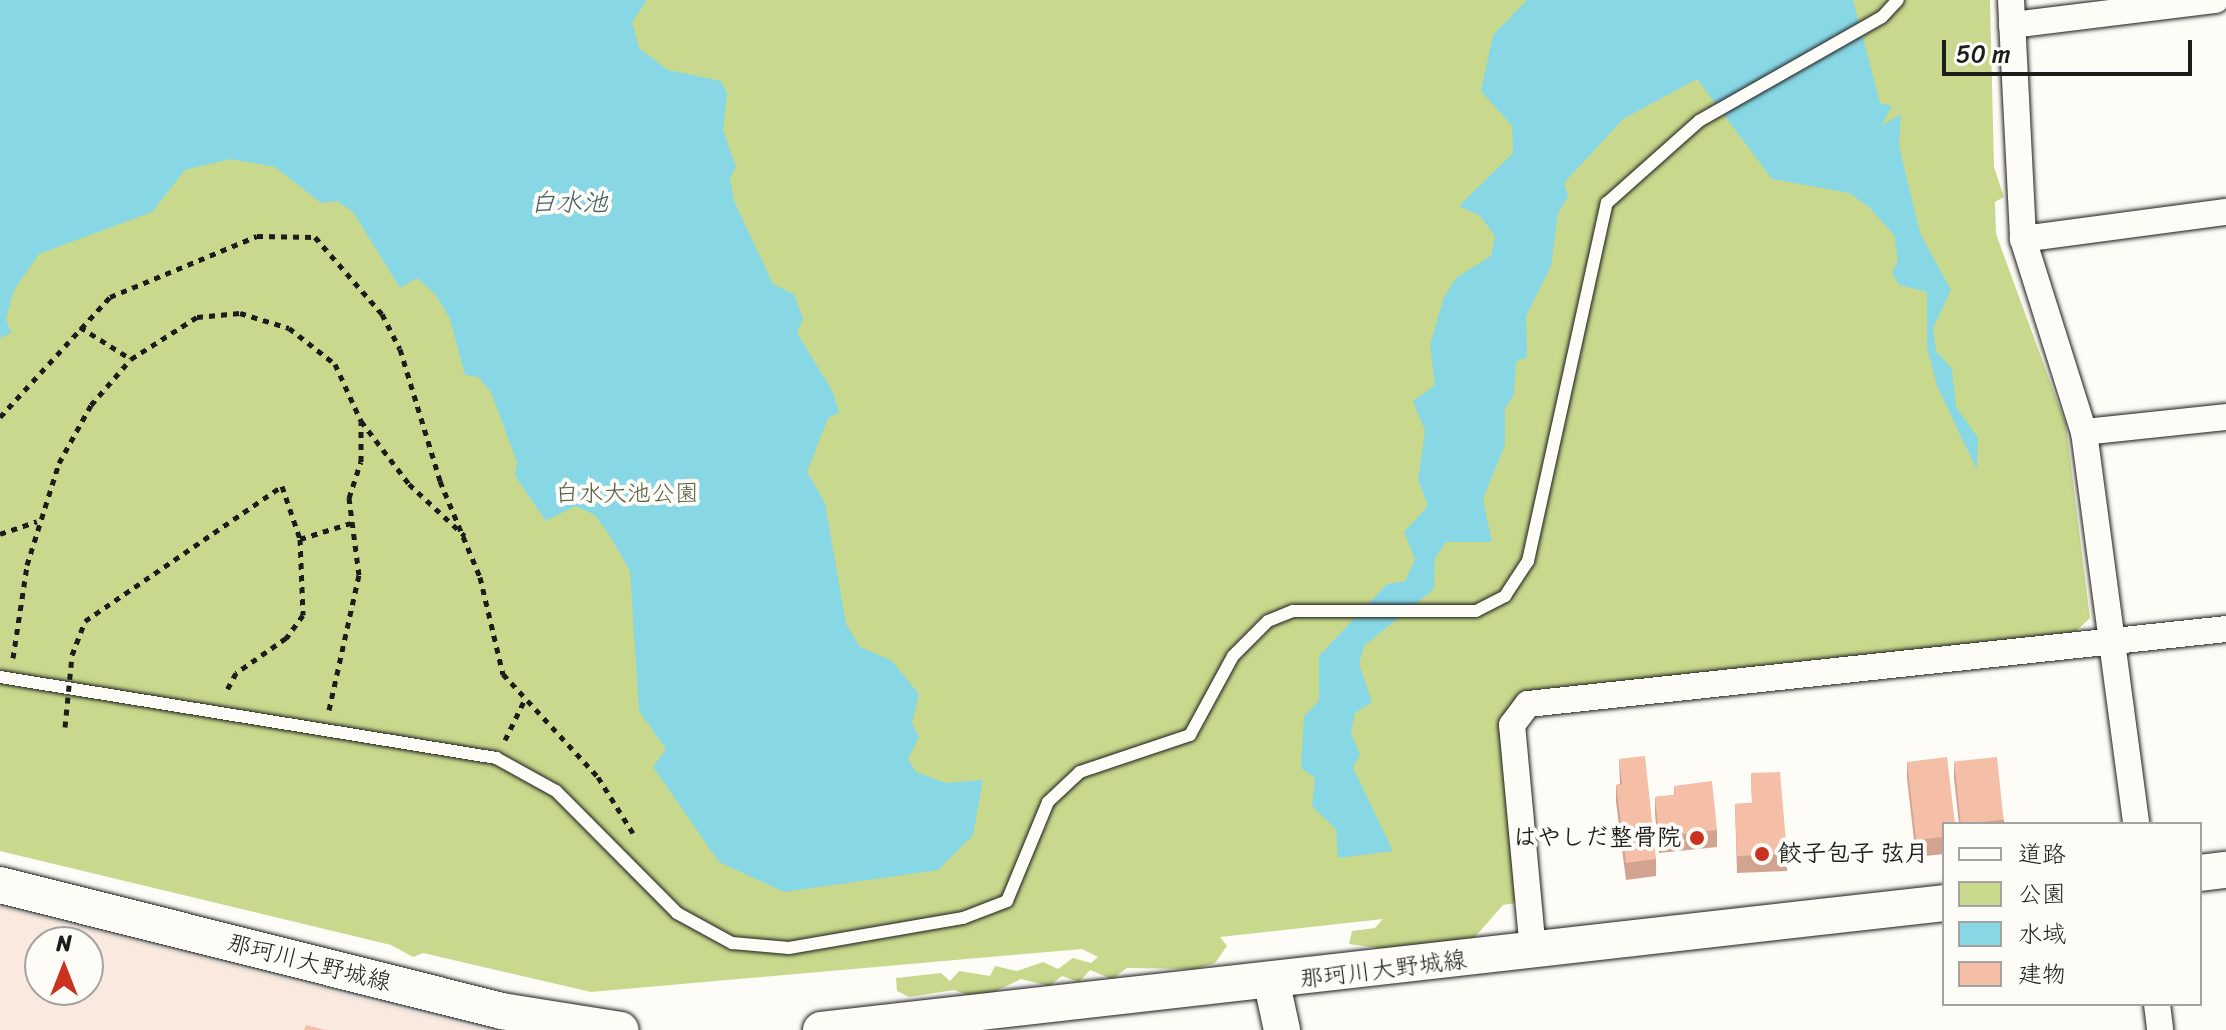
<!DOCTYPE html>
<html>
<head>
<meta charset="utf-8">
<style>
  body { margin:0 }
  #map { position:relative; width:2226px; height:1030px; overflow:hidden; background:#fdfcf7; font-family:Sriracha,"Klee One",sans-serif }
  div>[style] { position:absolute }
  .built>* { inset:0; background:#fae9df }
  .green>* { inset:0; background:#c8d98d }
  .water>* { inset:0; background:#88d7e5 }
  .path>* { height:5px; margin-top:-2.5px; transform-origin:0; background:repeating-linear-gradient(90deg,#1c1c1c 0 6px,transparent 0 12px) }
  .roads { filter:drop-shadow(0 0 2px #1c1c1c) drop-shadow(0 0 2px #1c1c1c) }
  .lane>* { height:12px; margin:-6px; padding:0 6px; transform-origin:6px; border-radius:6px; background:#fdfcf7 }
  .street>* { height:26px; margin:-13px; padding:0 13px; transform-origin:13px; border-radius:13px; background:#fdfcf7 }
  .secondary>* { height:36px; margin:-18px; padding:0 18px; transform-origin:18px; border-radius:18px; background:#fdfcf7 }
  .path-bridge>* { height:5px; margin-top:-2.5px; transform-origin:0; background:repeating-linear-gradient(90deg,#1c1c1c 0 6px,transparent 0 12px) }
  .wall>* { inset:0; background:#d2a390 }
  .building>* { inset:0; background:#f4bea7; transform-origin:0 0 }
  .dots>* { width:22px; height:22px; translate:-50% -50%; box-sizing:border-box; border:4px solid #fdfcf7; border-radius:50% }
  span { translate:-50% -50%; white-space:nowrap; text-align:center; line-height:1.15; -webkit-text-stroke:8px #fdfcf7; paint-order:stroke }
  .park-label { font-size:24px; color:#585e44 }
  .poi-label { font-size:24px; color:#1c1c1c; font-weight:700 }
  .right { translate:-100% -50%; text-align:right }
  .left { translate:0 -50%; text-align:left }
  .street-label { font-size:24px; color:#1c1c1c }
  .water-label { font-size:26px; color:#425d62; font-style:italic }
  .legend { position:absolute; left:1942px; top:822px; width:260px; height:184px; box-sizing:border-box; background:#fdfcf7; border:2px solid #a3a29f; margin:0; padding:10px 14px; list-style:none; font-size:24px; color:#1c1c1c }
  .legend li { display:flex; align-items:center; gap:16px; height:40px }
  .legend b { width:40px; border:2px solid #a3a29f }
  .north { position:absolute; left:24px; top:926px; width:80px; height:80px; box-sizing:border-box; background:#fdfcf7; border:2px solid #a3a29f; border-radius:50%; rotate:0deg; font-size:22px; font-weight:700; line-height:32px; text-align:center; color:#1c1c1c }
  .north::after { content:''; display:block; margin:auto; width:28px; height:36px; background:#c8321e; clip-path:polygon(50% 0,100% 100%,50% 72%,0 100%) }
  .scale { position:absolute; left:1942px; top:40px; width:250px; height:36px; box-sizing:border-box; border:4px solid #1c1c1c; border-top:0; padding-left:10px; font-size:24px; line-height:28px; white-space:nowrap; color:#1c1c1c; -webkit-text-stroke:6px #fdfcf7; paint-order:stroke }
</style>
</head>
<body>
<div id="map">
  <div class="built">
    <i style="clip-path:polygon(evenodd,0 907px,485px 1030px,0 1030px,0 907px,40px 942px,88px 942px,88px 990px,40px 990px,40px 942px)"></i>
  </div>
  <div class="green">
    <i style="clip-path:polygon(0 0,1990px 0,1994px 167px,2004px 197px,1995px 202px,1996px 234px,2066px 425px,2090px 618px,2074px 633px,1520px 699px,1516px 903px,1503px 905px,1474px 938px,1386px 949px,1349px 944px,1352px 931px,1375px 928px,1383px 919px,1220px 937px,1227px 946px,1215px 963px,1195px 969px,1127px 968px,1112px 979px,1090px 970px,1079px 982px,1062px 976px,1049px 986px,1021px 979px,979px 999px,954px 990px,909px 997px,897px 991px,896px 978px,941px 973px,950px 981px,959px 971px,990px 976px,995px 966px,1017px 971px,1043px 962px,1058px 969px,1073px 958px,1091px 963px,1098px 957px,1082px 949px,591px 992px,423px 953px,413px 957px,391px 945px,0 851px)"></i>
  </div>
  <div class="water">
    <i style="clip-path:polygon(0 0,647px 0,632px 22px,639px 48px,668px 70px,721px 81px,727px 93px,723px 130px,736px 167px,730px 178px,734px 201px,773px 284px,794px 294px,803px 319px,797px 333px,833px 392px,839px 413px,828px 418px,807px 472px,825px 503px,846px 624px,860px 647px,891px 660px,919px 694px,912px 723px,919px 737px,908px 759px,916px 772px,946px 783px,983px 780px,973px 835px,938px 870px,784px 892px,719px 862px,653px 767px,666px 749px,639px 711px,630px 571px,610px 536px,595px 515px,575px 506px,546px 521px,515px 476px,517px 462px,491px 392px,478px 377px,465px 375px,450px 319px,435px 294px,417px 278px,400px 288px,353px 212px,337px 201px,321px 203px,275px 167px,230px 159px,185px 170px,152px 212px,39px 254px,14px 290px,6px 319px,11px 333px,0 338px)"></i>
    <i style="clip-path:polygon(1527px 0,1853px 0,1880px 103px,1892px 106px,1881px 126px,1901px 114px,1899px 146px,1920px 233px,1951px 290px,1933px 328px,1936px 351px,1952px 369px,1956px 407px,1978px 438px,1977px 470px,1937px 386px,1927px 347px,1927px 292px,1899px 285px,1892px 273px,1898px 260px,1894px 235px,1869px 207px,1849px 193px,1772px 179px,1697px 79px,1623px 119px,1564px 183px,1568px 196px,1558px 213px,1551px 266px,1526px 316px,1527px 357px,1516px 362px,1514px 395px,1505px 408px,1505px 445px,1483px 499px,1492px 542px,1446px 542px,1435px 558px,1434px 589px,1364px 646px,1359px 664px,1372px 702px,1355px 713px,1351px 733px,1360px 755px,1353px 768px,1393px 851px,1338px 858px,1336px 829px,1312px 806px,1315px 778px,1301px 768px,1304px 716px,1319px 701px,1319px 656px,1387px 584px,1405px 581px,1415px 559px,1404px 532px,1428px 506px,1418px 480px,1425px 431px,1413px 401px,1435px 385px,1430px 345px,1444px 297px,1456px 278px,1491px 256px,1495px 236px,1480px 216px,1459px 206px,1513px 153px,1512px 126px,1481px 91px,1493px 35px)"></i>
  </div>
  <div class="path">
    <i style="left:80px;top:327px;width:60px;rotate:32.1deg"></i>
    <i style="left:0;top:417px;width:163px;rotate:-47.5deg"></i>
    <i style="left:110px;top:297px;width:159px;rotate:-22.5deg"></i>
    <i style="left:257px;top:236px;width:58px;rotate:1deg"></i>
    <i style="left:315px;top:237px;width:102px;rotate:49deg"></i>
    <i style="left:382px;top:314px;width:39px;rotate:63deg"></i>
    <i style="left:400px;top:349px;width:138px;rotate:73.1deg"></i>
    <i style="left:440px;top:481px;width:104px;rotate:67.4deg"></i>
    <i style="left:480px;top:577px;width:100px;rotate:76.7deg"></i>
    <i style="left:503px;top:674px;width:140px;rotate:47.3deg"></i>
    <i style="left:598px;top:777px;width:66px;rotate:58deg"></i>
    <i style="left:0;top:534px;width:39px;rotate:-19deg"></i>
    <i style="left:300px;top:539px;width:53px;rotate:-17.4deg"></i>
    <i style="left:72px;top:655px;width:36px;rotate:-69deg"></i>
    <i style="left:85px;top:621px;width:239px;rotate:-34.4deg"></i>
    <i style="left:282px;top:486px;width:56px;rotate:71.2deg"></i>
    <i style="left:300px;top:539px;width:76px;rotate:87.7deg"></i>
    <i style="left:303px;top:615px;width:29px;rotate:126deg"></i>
    <i style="left:286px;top:638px;width:61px;rotate:145deg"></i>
    <i style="left:236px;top:673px;width:21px;rotate:118deg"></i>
    <i style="left:13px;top:658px;width:94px;rotate:-81.4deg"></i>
    <i style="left:27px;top:565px;width:107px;rotate:-72.6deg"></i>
    <i style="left:59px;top:463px;width:66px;rotate:-61.1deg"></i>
    <i style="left:91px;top:405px;width:61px;rotate:-49deg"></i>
    <i style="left:131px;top:359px;width:78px;rotate:-32.5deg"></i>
    <i style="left:197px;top:317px;width:43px;rotate:-5.3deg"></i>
    <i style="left:240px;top:313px;width:51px;rotate:17deg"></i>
    <i style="left:289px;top:328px;width:58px;rotate:38deg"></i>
    <i style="left:335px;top:364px;width:63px;rotate:65.5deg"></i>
    <i style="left:361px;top:421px;width:79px;rotate:52.7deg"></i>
    <i style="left:409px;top:484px;width:76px;rotate:42.9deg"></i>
    <i style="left:329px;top:710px;width:138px;rotate:-77.5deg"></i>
    <i style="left:359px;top:575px;width:78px;rotate:-97.4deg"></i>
    <i style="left:349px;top:498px;width:38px;rotate:-72deg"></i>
    <i style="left:361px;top:462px;width:40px;rotate:-90deg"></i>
    <i style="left:505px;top:740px;width:43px;rotate:-64deg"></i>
  </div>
  <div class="roads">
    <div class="lane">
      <i style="left:0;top:677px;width:503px;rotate:9.27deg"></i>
      <i style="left:496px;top:758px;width:68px;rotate:28.8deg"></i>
      <i style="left:556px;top:791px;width:172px;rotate:45.2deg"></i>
      <i style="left:677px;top:913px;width:63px;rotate:28.6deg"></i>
      <i style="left:732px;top:943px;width:57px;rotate:5deg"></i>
      <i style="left:789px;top:948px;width:177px;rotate:-9.8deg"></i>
      <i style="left:963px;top:918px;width:47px;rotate:-21.1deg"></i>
      <i style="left:1007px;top:901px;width:107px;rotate:-67.5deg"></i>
      <i style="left:1048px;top:802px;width:44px;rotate:-43.2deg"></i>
      <i style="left:1080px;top:772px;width:116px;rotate:-18.6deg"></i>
      <i style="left:1190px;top:735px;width:90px;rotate:-61.4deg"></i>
      <i style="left:1233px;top:656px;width:49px;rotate:-45deg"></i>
      <i style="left:1268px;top:621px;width:27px;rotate:-22deg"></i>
      <i style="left:1293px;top:611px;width:183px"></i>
      <i style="left:1476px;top:611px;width:33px;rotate:-27deg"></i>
      <i style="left:1505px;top:596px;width:42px;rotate:-56.7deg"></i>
      <i style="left:1528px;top:561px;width:367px;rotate:-77.6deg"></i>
      <i style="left:1607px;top:203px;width:123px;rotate:-41.7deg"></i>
      <i style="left:1699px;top:121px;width:210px;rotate:-29.6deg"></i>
      <i style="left:1882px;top:17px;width:23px;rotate:-47deg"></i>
    </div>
    <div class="street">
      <i style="left:2011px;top:0;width:239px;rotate:87.1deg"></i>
      <i style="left:2023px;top:239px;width:202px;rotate:72.5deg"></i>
      <i style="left:2084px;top:432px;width:395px;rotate:82.4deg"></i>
      <i style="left:2012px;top:25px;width:205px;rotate:-7deg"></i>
      <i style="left:2023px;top:239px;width:205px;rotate:-7.6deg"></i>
      <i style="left:2084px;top:432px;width:143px;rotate:-6deg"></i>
      <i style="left:1533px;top:951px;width:227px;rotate:-95.3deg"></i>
      <i style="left:1512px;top:725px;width:26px;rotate:-53deg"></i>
      <i style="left:1528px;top:704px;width:702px;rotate:-6.13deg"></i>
      <i style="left:2157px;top:1004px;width:26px;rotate:83deg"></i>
    </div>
    <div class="secondary">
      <i style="left:2200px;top:873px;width:26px;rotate:-7deg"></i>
      <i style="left:0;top:885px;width:518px;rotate:14.09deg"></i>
      <i style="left:502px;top:1011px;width:120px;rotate:9.1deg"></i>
      <i style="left:1272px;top:984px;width:47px;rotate:77.7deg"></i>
      <i style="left:821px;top:1030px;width:1130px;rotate:-6.45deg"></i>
    </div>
  </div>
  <div class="path-bridge">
    <i style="left:65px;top:727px;width:72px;rotate:-84.4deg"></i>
  </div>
  <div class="wall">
    <i style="clip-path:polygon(1619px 759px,1656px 859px,1656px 876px,1626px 880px,1616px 802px,1616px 785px,1620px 784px)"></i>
    <i style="clip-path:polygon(1907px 762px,1944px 824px,1944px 854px,1916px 857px,1907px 778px)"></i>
    <i style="clip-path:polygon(1954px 762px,2004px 820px,2004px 824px,1959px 824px,1954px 778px)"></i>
    <i style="clip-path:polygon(1751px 773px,1787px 854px,1787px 871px,1737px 873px,1735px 804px,1752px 803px)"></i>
    <i style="clip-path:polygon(1674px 786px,1717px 830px,1717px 847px,1659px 853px,1655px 814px,1655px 797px,1674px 795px)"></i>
  </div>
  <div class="building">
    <i style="clip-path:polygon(1645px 756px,1656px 859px,1626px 863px,1616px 785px,1622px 784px,1619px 759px)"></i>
    <i style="clip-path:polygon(1947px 757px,1955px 824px,1944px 824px,1944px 837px,1916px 840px,1907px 762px)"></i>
    <i style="left:1997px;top:757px;width:63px;height:43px;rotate:84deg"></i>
    <i style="clip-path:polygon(1780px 772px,1787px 854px,1737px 856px,1735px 804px,1752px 803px,1751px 773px)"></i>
    <i style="clip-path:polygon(1712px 781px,1717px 830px,1659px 837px,1655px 797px,1675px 795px,1674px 786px)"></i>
    <i style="clip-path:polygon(306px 1025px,326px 1030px,304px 1030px)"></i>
  </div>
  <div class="dots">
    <i style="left:1697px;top:838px;background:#c8321e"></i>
    <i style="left:1762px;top:854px;background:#c8321e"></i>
  </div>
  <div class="park-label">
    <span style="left:627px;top:494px">白水大池公園</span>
  </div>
  <div class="poi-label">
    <span class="right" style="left:1681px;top:838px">はやしだ整骨院</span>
    <span class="left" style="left:1778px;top:854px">餃子包子 弦月</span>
  </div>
  <div class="street-label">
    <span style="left:309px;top:963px;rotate:14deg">那珂川大野城線</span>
    <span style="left:1383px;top:970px;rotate:-7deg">那珂川大野城線</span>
  </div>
  <div class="water-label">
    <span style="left:569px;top:203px">白水池</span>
  </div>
  <ul class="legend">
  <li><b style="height:10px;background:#fdfcf7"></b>道路</li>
  <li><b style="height:22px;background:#c8d98d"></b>公園</li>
  <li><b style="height:22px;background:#88d7e5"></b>水域</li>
  <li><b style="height:22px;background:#f4bea7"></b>建物</li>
  </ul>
  <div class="north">N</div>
  <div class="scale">50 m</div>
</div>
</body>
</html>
